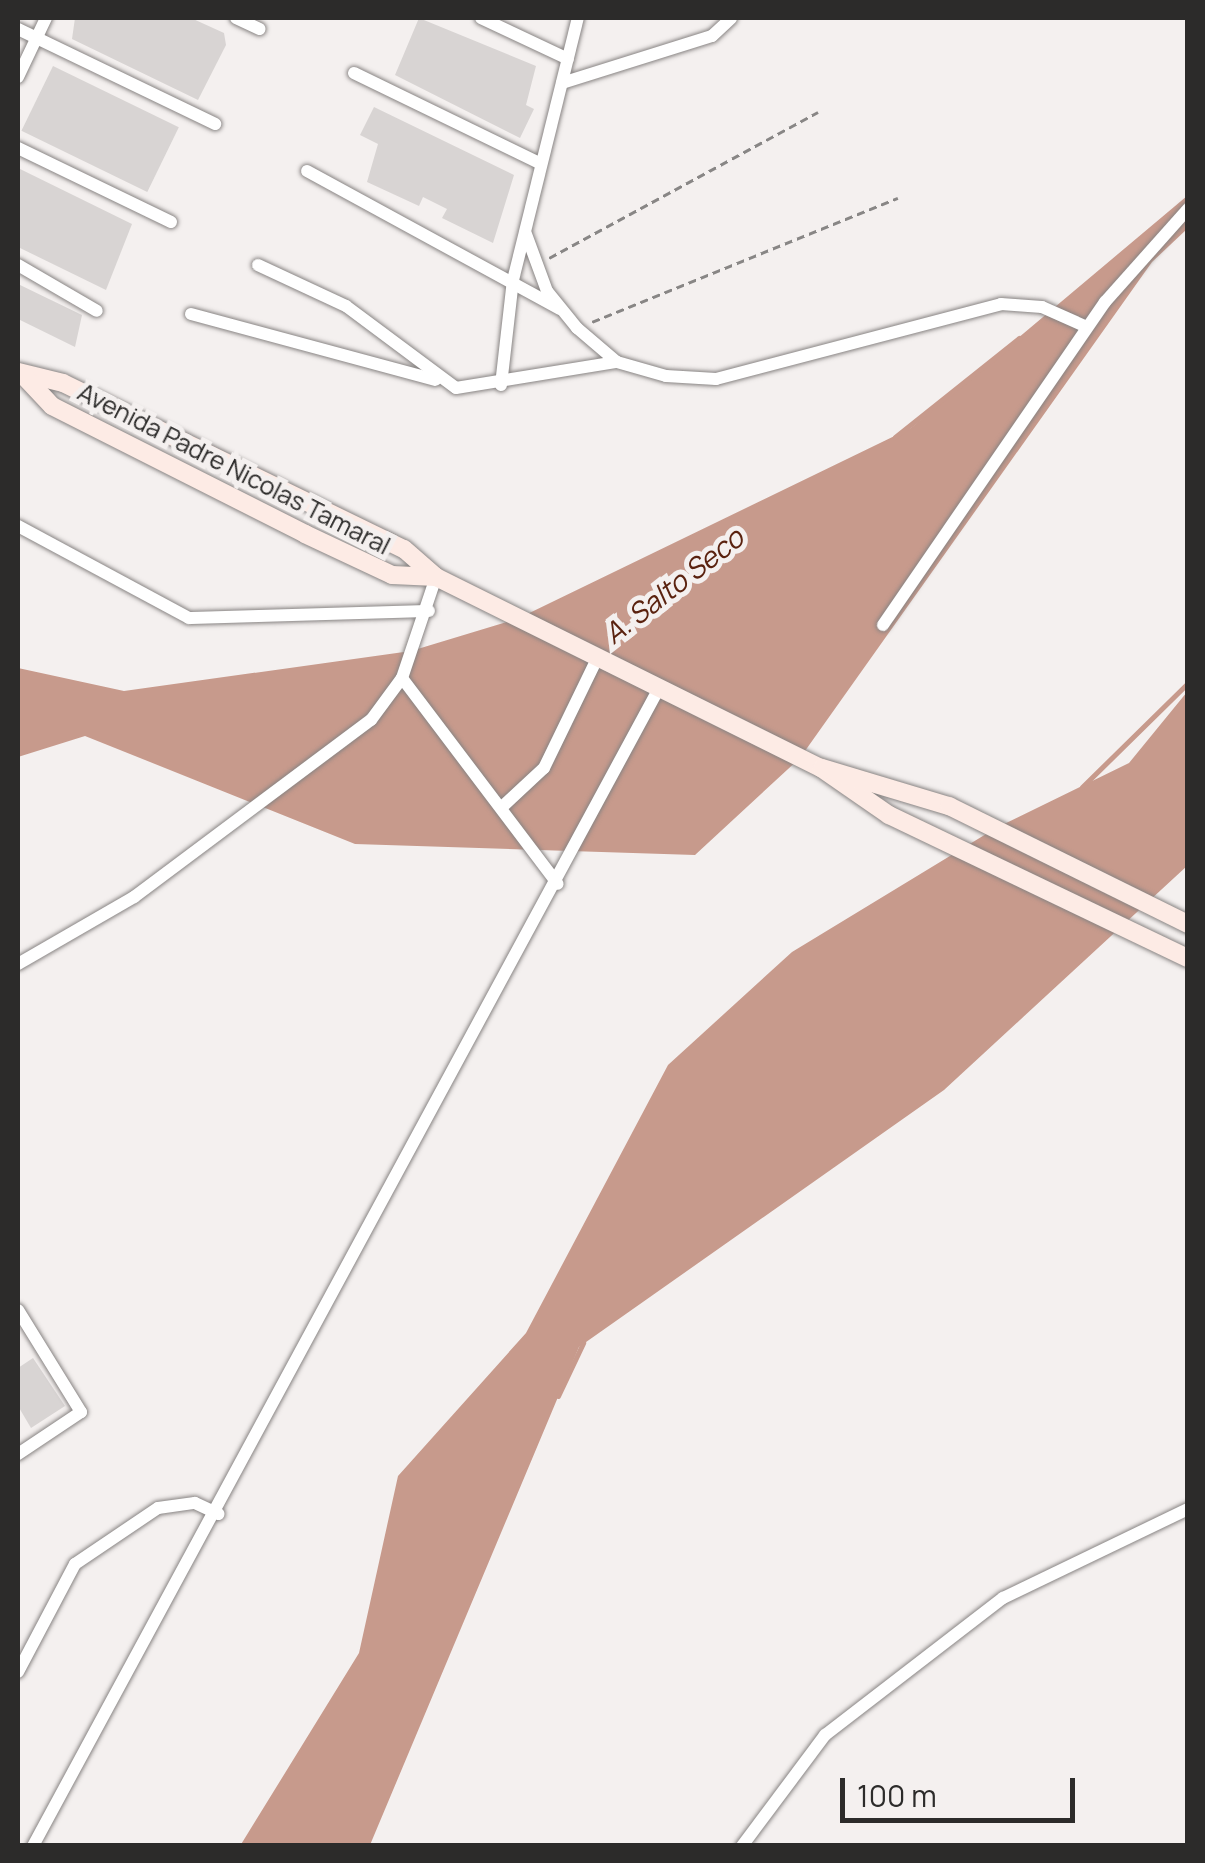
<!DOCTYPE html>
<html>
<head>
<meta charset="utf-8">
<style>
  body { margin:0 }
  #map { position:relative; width:1205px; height:1863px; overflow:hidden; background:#f4f0ef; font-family:Manrope,sans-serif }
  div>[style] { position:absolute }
  .water>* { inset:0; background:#c79a8c }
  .stream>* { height:5px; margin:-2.5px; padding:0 2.5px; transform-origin:2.5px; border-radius:2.5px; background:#c79a8c }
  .building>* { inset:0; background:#d8d4d3; transform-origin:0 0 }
  .path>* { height:2.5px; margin-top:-1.25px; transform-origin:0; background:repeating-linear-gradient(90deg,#888685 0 8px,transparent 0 13px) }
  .roads { filter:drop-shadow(0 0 2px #888483) drop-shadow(0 0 2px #888483) }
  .street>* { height:12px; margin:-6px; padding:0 6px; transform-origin:6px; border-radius:6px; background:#fff }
  .secondary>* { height:18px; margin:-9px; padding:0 9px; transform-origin:9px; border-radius:9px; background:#fdebe5 }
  span { translate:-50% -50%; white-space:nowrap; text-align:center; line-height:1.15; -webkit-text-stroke:10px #f4f0ef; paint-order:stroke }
  .street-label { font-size:25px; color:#2c2b2a }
  .water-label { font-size:28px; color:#5a220f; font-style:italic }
  .frame { position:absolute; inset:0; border:20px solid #2c2b2a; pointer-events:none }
  .scale { position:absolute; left:840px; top:1778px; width:235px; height:45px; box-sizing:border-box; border:5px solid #2c2b2a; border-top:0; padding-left:12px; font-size:30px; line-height:35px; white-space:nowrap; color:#2c2b2a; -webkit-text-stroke:8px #f4f0ef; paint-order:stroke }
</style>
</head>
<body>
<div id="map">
  <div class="water">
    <i style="clip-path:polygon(1187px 196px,1187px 229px,1152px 262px,800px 758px,695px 855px,355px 844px,85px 736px,18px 757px,18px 668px,124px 691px,411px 651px,517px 619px,911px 428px)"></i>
    <i style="clip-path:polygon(1187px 692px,1187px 866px,944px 1090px,579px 1347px,370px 1845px,240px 1846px,359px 1653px,398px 1476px,526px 1333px,668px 1065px,792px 952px,996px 828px,1129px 763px)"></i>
  </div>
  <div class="stream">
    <i style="left:895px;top:437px;width:159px;rotate:-38.6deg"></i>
    <i style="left:1082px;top:787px;width:148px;rotate:-44.5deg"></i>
    <i style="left:558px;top:1396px;width:59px;rotate:-64.7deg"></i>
  </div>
  <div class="building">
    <i style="clip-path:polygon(75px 18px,191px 18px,224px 33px,226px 45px,198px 100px,72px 39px)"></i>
    <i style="clip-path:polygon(419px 18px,536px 66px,526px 105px,534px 109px,520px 138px,395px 75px)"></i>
    <i style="left:53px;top:66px;width:140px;height:72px;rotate:26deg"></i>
    <i style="clip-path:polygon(374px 107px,514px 175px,493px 243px,442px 218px,447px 209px,423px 197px,419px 206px,367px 182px,378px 144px,360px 135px)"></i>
    <i style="clip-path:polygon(18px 168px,132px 224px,106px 290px,18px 247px)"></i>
    <i style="clip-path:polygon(18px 284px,82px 315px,75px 347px,18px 319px)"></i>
    <i style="clip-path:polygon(33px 1358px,65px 1406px,31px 1428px,18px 1406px,18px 1368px)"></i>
  </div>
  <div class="path">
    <i style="left:549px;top:258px;width:306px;rotate:-28.5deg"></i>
    <i style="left:592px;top:322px;width:330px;rotate:-22.1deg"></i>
  </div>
  <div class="roads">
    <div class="street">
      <i style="left:236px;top:18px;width:26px;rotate:25deg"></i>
      <i style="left:481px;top:18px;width:96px;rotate:25.2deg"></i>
      <i style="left:18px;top:29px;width:219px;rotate:25.7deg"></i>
      <i style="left:354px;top:73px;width:208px;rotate:25.9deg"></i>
      <i style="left:18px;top:77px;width:65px;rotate:-64.6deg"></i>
      <i style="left:562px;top:83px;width:157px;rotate:-17.4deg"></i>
      <i style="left:712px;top:36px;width:26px;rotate:-43deg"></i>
      <i style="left:18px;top:148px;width:170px;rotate:25.8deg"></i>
      <i style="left:307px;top:171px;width:288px;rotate:28.6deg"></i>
      <i style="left:526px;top:234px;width:61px;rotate:69.8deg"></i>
      <i style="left:547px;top:291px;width:48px;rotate:51deg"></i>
      <i style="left:577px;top:328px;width:52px;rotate:40.4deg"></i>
      <i style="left:617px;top:362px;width:51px;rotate:15.9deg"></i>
      <i style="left:666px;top:376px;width:50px;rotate:3.4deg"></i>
      <i style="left:716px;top:379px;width:295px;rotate:-14.7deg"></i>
      <i style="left:1001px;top:304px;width:41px;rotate:4.2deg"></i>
      <i style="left:1042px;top:307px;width:49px;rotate:24deg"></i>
      <i style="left:18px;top:265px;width:91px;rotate:30.2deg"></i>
      <i style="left:258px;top:265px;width:97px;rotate:25deg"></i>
      <i style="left:346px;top:306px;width:137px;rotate:36.7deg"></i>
      <i style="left:456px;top:388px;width:163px;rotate:-9.2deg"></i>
      <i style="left:191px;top:314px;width:253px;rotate:15.1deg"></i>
      <i style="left:501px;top:385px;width:106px;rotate:-83.5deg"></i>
      <i style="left:513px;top:280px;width:270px;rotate:-76.1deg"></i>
      <i style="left:18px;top:526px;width:194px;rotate:28.3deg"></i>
      <i style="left:189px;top:618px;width:240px;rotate:-1.7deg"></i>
      <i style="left:883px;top:625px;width:392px;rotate:-55.5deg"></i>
      <i style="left:1105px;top:302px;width:125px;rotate:-48.3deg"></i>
      <i style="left:402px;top:678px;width:258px;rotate:52.9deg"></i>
      <i style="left:502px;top:807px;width:57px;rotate:-42.9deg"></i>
      <i style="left:544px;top:768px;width:119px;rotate:-64.1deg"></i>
      <i style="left:18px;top:964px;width:134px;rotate:-30deg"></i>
      <i style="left:134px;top:897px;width:296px;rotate:-36.8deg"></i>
      <i style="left:371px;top:720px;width:52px;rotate:-53.6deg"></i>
      <i style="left:402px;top:678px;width:107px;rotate:-71.4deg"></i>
      <i style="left:18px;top:1310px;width:120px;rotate:58.3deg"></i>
      <i style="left:81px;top:1412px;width:76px;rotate:146.3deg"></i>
      <i style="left:18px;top:1672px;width:122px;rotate:-62.2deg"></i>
      <i style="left:75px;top:1564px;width:100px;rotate:-34deg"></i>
      <i style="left:158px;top:1508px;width:37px;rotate:-8deg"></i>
      <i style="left:195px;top:1503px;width:26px;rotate:25deg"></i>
      <i style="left:33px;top:1846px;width:1312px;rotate:-61.6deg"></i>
      <i style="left:742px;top:1846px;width:139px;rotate:-53.2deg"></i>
      <i style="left:825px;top:1735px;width:225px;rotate:-37.6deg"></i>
      <i style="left:1003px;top:1598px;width:205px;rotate:-25.7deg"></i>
    </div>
    <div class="secondary">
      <i style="left:18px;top:372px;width:46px;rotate:13.7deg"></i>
      <i style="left:63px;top:383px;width:379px;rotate:26deg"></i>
      <i style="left:404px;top:549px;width:43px;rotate:41.2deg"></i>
      <i style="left:436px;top:577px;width:430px;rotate:26.4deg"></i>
      <i style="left:821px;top:768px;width:83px;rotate:34.7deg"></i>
      <i style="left:889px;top:815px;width:331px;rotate:25.6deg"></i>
      <i style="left:23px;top:375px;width:42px;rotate:46.9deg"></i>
      <i style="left:52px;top:406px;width:284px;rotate:26.8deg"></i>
      <i style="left:305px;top:534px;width:96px;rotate:25.2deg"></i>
      <i style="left:392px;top:575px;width:44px;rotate:2.6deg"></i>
      <i style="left:822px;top:768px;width:133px;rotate:16.7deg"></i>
      <i style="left:949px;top:806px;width:267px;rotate:26.3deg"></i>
    </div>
  </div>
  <div class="street-label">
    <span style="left:234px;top:469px;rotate:27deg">Avenida Padre Nicolas Tamaral</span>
  </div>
  <div class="water-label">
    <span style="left:673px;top:585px;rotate:-38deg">A. Salto Seco</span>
  </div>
  <div class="frame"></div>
  <div class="scale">100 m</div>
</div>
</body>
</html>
